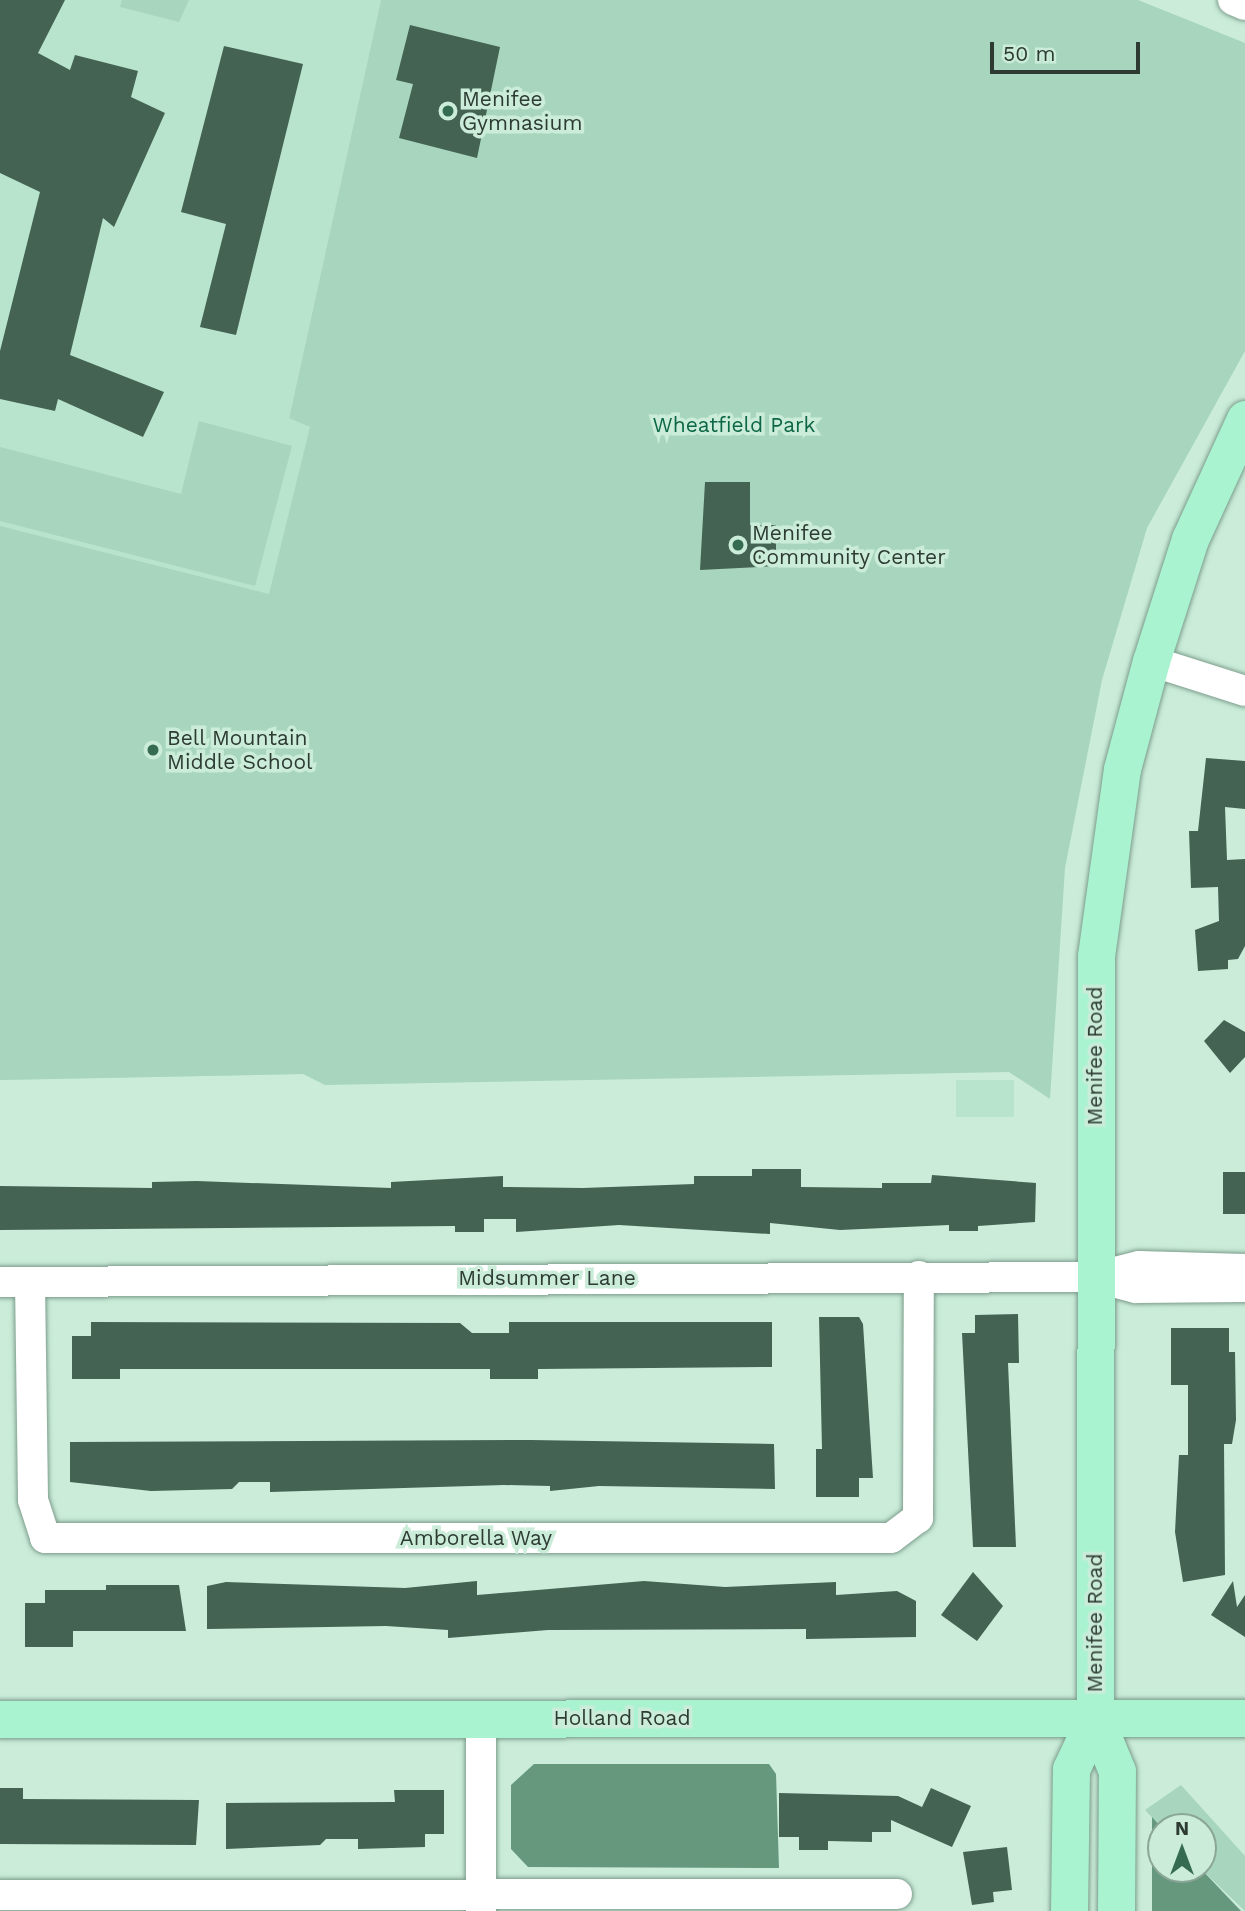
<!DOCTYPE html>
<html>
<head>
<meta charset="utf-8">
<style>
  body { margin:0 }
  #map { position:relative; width:1245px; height:1911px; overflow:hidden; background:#caecd9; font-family:"Work Sans",sans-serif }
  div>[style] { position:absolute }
  .built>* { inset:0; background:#b8e3cc; transform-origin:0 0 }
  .green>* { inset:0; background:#a8d5bd }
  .water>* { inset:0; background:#66987e }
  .building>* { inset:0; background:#446353; transform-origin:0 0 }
  .roads { filter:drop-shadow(0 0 2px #7d9d8c) drop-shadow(0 0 2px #7d9d8c) }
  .minor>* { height:30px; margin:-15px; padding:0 15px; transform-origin:15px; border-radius:15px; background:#fff }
  .major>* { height:37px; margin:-18.5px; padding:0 18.5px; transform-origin:18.5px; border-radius:18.5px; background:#a9f3d1 }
  .dots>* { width:19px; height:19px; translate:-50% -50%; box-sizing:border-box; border:4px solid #caecd9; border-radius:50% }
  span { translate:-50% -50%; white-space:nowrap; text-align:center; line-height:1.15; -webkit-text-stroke:7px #caecd9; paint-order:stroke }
  .poi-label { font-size:21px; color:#2d3b33 }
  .left { translate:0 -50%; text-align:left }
  .park-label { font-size:21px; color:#0d6746 }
  .street-label { font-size:21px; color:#2d3b33 }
  .north { position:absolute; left:1147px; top:1813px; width:70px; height:70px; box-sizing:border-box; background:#caecd9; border:2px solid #8ba597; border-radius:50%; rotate:0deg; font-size:19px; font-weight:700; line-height:28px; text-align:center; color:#2d3b33 }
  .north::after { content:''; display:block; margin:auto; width:24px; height:32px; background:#356b51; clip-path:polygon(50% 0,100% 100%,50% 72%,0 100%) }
  .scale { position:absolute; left:990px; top:42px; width:150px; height:32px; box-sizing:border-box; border:4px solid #2d3b33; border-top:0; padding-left:9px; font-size:21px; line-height:24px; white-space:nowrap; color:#2d3b33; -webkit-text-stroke:5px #caecd9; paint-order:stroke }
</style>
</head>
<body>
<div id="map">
  <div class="built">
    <i style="clip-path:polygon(0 0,381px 0,289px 417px,310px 427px,303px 1074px,0 1080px)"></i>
    <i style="left:956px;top:1080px;width:58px;height:37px"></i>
  </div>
  <div class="green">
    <i style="clip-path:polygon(122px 0,189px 0,179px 22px,120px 7px)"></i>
    <i style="clip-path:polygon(381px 0,1138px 0,1245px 43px,1245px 351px,1147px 528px,1102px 680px,1065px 868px,1050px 1099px,1009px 1072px,325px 1085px,303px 1074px,0 1080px,0 526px,269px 594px,310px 427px,289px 418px)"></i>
    <i style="clip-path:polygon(199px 421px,292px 446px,255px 586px,0 521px,0 447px,181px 494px)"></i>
    <i style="clip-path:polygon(1181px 1785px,1245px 1856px,1245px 1911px,1201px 1869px,1203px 1827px,1161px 1827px,1145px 1810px)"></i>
  </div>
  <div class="water">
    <i style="clip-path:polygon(534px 1764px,769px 1764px,776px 1774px,779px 1868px,528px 1867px,511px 1849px,511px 1785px)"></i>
    <i style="clip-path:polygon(1152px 1817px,1161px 1827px,1161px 1869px,1201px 1869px,1241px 1911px,1152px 1911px)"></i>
  </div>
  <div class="building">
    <i style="clip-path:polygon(0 0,65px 0,38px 53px,70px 70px,75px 55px,138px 71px,131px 97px,165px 113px,114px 227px,103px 218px,70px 355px,164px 392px,143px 437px,58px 399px,55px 411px,0 399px,0 351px,40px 192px,0 173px)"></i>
    <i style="clip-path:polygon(410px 25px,500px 47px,477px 158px,399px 138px,413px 84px,396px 80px)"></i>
    <i style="clip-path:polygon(224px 46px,303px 64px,236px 335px,200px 327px,226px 224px,181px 212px)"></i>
    <i style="clip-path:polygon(705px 482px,750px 482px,750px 525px,776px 525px,776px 566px,700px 570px)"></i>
    <i style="clip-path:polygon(1206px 758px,1245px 761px,1245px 809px,1225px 807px,1227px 860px,1245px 859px,1245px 946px,1238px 959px,1228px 960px,1228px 969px,1198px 971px,1195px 930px,1219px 921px,1218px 887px,1191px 888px,1189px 831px,1198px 831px)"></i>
    <i style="clip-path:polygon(1224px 1020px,1245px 1032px,1245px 1057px,1230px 1073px,1204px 1041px)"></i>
    <i style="clip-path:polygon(752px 1169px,801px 1169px,801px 1187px,882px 1188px,882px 1183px,931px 1183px,932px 1175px,1036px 1183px,1035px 1222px,978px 1226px,978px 1231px,949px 1231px,949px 1225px,840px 1230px,770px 1223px,770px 1234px,619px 1225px,516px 1232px,516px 1219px,484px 1219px,484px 1232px,455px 1232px,455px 1226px,0 1230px,0 1186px,152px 1188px,152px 1182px,197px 1181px,391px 1188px,391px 1182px,503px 1176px,503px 1187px,583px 1188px,694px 1184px,694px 1176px,752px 1176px)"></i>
    <i style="left:1223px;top:1172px;width:22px;height:42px"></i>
    <i style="clip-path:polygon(1018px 1314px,1019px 1363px,1008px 1363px,1016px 1547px,973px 1547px,962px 1333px,975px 1333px,975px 1315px)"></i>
    <i style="clip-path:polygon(819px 1317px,859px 1317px,863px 1324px,873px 1478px,859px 1478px,859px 1497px,816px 1497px,816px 1449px,822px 1449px)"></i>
    <i style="clip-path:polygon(91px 1322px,460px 1323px,472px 1333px,509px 1333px,509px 1322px,772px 1322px,772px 1367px,538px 1369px,538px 1379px,490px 1379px,490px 1369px,120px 1369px,120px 1379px,72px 1379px,72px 1336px,91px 1336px)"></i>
    <i style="clip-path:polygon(1171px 1328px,1229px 1328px,1229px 1352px,1235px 1352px,1236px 1420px,1232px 1444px,1224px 1444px,1225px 1575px,1183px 1582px,1175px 1532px,1179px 1455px,1188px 1455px,1188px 1385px,1171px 1385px)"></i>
    <i style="clip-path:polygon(531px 1440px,774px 1444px,775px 1489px,599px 1486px,550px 1491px,550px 1486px,504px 1485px,270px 1492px,270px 1482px,239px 1482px,232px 1489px,151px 1491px,70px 1482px,70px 1442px)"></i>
    <i style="clip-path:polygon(973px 1572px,1003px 1606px,977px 1641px,941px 1615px)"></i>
    <i style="clip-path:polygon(477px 1581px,477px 1595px,644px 1581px,725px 1587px,836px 1582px,836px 1595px,897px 1591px,916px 1601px,916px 1637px,806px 1639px,806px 1629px,548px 1630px,448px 1638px,448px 1630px,386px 1626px,207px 1629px,207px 1586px,226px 1582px,405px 1588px)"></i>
    <i style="clip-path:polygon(1233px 1581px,1237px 1607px,1245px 1595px,1245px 1637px,1211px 1615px)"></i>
    <i style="clip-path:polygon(106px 1585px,179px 1585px,186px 1631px,73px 1631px,73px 1647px,25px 1647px,25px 1603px,45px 1603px,45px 1590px,106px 1590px)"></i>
    <i style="clip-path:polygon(0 1788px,23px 1788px,23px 1799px,199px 1800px,196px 1845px,0 1844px)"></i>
    <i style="clip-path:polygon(931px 1788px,971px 1806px,952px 1847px,891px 1820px,891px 1832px,872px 1832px,872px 1842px,828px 1841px,828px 1850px,799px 1850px,799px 1837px,779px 1837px,779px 1793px,898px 1796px,922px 1807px)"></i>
    <i style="clip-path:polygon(394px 1790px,444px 1790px,444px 1834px,425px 1834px,425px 1847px,358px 1849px,358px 1839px,326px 1839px,320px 1845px,226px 1849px,226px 1803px,395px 1802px)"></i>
    <i style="clip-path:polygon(1007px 1847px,1012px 1890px,993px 1892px,994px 1902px,972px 1905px,963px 1852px)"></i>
  </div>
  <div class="roads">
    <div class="minor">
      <i style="left:1233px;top:0;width:13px;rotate:23deg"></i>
      <i style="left:1151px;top:661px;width:99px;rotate:17.7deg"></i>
      <i style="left:1098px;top:1278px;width:39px;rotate:15deg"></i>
      <i style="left:1136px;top:1288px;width:109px;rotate:-0.5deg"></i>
      <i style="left:0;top:1282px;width:1095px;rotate:-0.26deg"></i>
      <i style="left:1095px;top:1277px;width:45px;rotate:-14deg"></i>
      <i style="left:1139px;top:1266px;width:106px;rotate:1.6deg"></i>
      <i style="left:30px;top:1282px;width:218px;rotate:89.2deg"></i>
      <i style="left:33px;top:1500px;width:40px;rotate:72deg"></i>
      <i style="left:45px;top:1538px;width:846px"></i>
      <i style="left:891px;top:1538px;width:34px;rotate:-37deg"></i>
      <i style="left:918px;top:1518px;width:242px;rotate:-89.8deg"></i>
      <i style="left:0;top:1895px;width:897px;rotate:-0.06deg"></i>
      <i style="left:481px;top:1911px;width:192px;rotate:-90deg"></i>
    </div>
    <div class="major">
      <i style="left:0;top:1719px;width:1245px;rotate:-0.05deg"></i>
      <i style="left:1069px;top:1911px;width:142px;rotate:-89.2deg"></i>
      <i style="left:1071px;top:1769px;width:56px;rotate:-64.8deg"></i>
      <i style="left:1116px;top:1911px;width:140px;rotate:-89.6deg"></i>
      <i style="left:1117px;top:1771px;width:57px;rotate:-112.5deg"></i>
      <i style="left:1095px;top:1718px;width:762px;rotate:-89.92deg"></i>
      <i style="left:1096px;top:956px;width:189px;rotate:-82.1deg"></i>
      <i style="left:1122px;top:769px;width:112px;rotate:-75deg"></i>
      <i style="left:1151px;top:661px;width:128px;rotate:-72.3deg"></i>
      <i style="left:1190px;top:539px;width:132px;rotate:-65.4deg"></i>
    </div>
  </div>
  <div class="dots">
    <i style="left:448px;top:111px;background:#356b51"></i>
    <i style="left:738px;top:545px;background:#356b51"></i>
    <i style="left:153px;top:750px;background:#356b51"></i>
  </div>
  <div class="poi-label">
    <span class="left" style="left:462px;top:111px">Menifee<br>Gymnasium</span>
    <span class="left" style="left:752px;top:545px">Menifee<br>Community Center</span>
    <span class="left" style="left:167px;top:750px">Bell Mountain<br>Middle School</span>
  </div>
  <div class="park-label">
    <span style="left:734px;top:425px">Wheatfield Park</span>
  </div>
  <div class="street-label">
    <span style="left:1095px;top:1056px;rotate:-90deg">Menifee Road</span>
    <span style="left:547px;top:1278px">Midsummer Lane</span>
    <span style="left:476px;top:1538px">Amborella Way</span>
    <span style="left:1095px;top:1623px;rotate:-90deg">Menifee Road</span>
    <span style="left:622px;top:1718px">Holland Road</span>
  </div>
  <div class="north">N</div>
  <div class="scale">50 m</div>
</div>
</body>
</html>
